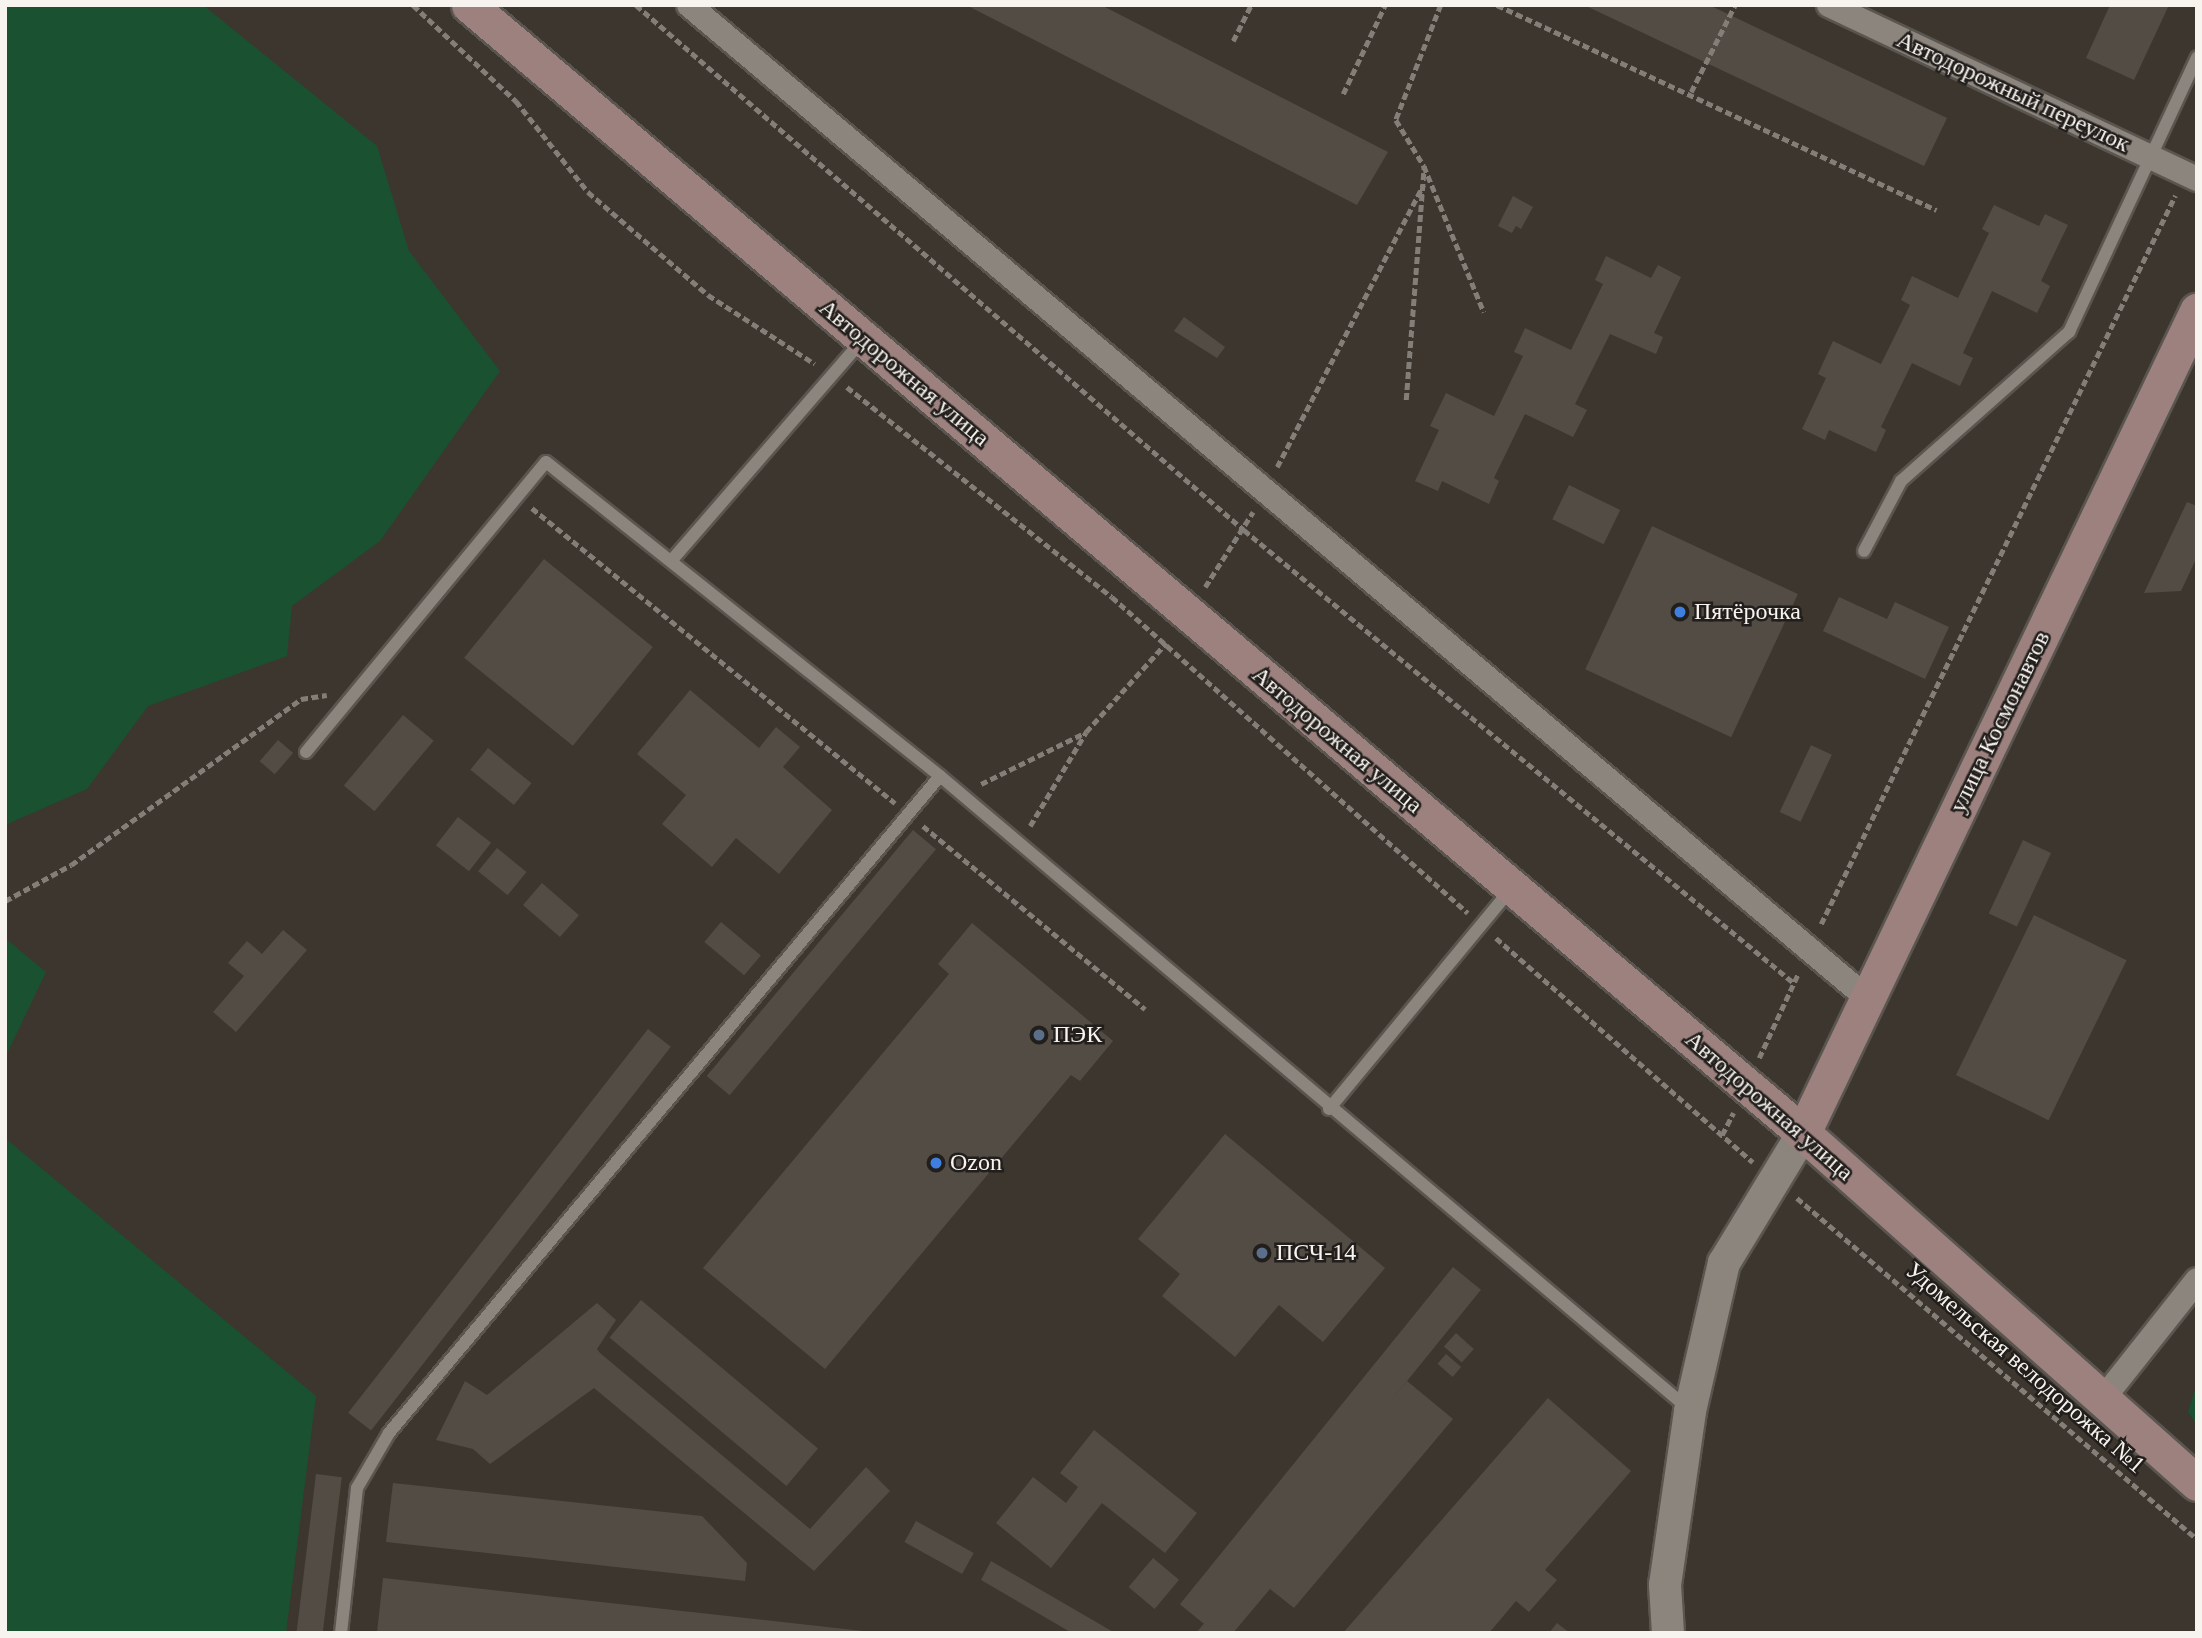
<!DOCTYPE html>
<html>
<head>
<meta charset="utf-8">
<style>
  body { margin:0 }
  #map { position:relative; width:2202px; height:1638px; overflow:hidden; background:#3c362f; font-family:"Times New Roman",serif }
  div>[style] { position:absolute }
  .green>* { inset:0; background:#195131 }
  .building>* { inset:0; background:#524c45; transform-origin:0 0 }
  .path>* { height:4.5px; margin-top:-2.25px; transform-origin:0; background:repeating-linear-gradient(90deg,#847e79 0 7px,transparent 0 10.5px) }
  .roads { filter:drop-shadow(2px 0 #5a554f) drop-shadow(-2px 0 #5a554f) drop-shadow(0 2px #5a554f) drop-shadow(0 -2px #5a554f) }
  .service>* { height:12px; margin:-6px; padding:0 6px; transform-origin:6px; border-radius:6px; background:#8c857e }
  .minor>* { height:24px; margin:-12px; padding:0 12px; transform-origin:12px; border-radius:12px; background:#8c857e }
  .tertiary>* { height:32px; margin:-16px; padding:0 16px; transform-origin:16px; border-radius:16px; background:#8c857e }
  .secondary>* { height:35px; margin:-17.5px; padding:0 17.5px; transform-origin:17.5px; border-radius:17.5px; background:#9c817f }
  .dots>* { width:19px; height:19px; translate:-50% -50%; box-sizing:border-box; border:4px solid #211e1b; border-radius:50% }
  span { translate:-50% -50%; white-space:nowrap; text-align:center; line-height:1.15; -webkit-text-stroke:5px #211e1b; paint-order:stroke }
  .street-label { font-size:24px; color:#f7f3ef }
  .poi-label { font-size:24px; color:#f7f3ef }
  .left { translate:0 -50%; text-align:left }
  .frame { position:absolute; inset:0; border:7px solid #f7f3ef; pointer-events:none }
</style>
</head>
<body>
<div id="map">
  <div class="green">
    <i style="clip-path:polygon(5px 5px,203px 5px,377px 146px,409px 251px,500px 371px,380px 541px,292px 606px,287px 656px,148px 706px,87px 789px,5px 825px)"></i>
    <i style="clip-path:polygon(5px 938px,46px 972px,5px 1058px)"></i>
    <i style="clip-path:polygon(5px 1138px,316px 1396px,286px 1633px,5px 1633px)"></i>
    <i style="clip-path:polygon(2197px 1383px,2197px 1425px,2188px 1412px)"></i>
  </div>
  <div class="building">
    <i style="clip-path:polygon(966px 5px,1101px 5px,1388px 152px,1357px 205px)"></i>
    <i style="clip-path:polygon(1584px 5px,1709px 5px,1947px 118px,1924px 166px)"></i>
    <i style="clip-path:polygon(2110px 5px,2169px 5px,2134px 80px,2086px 58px)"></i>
    <i style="clip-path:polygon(1513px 196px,1533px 207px,1521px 229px,1516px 226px,1512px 233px,1498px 226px)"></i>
    <i style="clip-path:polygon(1994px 205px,2039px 226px,2045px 214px,2068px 225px,2041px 281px,2050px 286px,2037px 313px,1992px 291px,1963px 353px,1973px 358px,1960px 386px,1912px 363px,1881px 427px,1886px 430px,1876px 452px,1829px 430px,1825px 440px,1802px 429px,1826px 378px,1818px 374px,1833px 341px,1881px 364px,1910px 305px,1901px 300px,1912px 276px,1958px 298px,1989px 233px,1982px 229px)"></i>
    <i style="clip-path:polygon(1606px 256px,1651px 278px,1658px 265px,1681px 277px,1654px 333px,1663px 337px,1656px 354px,1610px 334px,1575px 404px,1587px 410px,1573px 437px,1525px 414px,1494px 478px,1499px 481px,1489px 504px,1442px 481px,1438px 491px,1415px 481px,1439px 430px,1430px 426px,1446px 393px,1494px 416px,1523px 356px,1514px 352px,1525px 328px,1571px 350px,1603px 284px,1595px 280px)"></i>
    <i style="clip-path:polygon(1184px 317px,1225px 347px,1217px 358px,1174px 331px)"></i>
    <i style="left:1569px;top:485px;width:57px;height:38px;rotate:26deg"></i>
    <i style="clip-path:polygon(2187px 502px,2197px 506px,2197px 557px,2181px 591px,2144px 593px)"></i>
    <i style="left:1652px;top:526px;width:161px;height:158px;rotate:25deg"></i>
    <i style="left:544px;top:559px;width:140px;height:127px;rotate:39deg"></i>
    <i style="clip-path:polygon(1839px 597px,1887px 619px,1895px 602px,1949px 627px,1925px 679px,1823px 631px)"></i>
    <i style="clip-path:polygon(690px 690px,759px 748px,776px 727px,800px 747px,783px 767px,832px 810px,779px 874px,736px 838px,712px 867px,662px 824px,686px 795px,637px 754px)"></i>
    <i style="left:403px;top:715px;width:40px;height:92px;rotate:40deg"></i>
    <i style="left:278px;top:740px;width:20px;height:28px;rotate:41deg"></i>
    <i style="left:1811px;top:745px;width:23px;height:74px;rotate:25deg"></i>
    <i style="left:488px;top:748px;width:56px;height:28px;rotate:39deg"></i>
    <i style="left:458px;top:817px;width:42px;height:36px;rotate:38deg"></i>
    <i style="left:913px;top:830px;width:30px;height:321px;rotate:40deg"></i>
    <i style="left:2023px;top:840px;width:31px;height:81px;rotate:25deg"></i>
    <i style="left:497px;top:848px;width:38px;height:30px;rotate:39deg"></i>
    <i style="left:542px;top:883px;width:49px;height:29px;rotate:41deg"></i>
    <i style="left:2034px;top:915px;width:103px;height:178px;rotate:26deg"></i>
    <i style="left:721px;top:922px;width:52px;height:26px;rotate:40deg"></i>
    <i style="clip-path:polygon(972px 923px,1113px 1041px,1080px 1081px,1071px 1075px,825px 1369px,703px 1268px,949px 974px,938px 964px)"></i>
    <i style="clip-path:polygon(283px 930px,307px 950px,236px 1032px,213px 1012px,244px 976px,228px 963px,247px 941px,262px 954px)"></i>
    <i style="left:648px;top:1029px;width:29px;height:487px;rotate:38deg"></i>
    <i style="clip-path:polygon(1225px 1134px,1385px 1268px,1323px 1342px,1279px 1305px,1235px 1357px,1162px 1296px,1180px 1274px,1138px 1239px)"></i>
    <i style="left:1453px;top:1267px;width:36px;height:434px;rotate:39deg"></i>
    <i style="left:641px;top:1300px;width:231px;height:49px;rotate:40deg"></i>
    <i style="clip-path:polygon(597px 1303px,616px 1320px,597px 1349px,600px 1353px,810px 1529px,866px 1467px,890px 1491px,814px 1571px,594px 1388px,490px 1464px,473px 1449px,436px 1440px,465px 1381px,487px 1395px)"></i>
    <i style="left:1456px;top:1333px;width:24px;height:18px;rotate:42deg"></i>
    <i style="left:1446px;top:1354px;width:20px;height:13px;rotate:41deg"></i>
    <i style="clip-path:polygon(1407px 1381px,1453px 1419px,1294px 1608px,1270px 1589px,1233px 1633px,1196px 1633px)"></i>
    <i style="clip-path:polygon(1548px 1398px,1631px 1471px,1545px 1570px,1557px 1580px,1529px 1612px,1516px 1601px,1489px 1633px,1343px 1633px)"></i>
    <i style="clip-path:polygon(1094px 1430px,1197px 1513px,1165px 1553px,1102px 1503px,1051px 1568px,996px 1523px,1033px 1477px,1066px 1503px,1078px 1487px,1060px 1473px)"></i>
    <i style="left:316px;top:1474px;width:26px;height:160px;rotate:7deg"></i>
    <i style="clip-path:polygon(393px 1483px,702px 1516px,747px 1563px,745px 1581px,386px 1542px)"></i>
    <i style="left:916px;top:1521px;width:66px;height:24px;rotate:29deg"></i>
    <i style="left:1153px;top:1558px;width:34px;height:38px;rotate:40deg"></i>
    <i style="clip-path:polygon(991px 1561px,1115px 1633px,1072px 1633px,981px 1580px)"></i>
    <i style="clip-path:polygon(383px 1578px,863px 1631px,863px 1633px,377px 1633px)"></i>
    <i style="clip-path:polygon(1557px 1623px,1570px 1633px,1549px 1633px)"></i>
  </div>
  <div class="path">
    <i style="left:413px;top:5px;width:141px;rotate:43deg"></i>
    <i style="left:516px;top:101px;width:116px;rotate:51.6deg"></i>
    <i style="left:588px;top:192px;width:158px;rotate:40.6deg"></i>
    <i style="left:708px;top:295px;width:127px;rotate:32.8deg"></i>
    <i style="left:636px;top:5px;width:803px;rotate:40.81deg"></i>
    <i style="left:1244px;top:530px;width:713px;rotate:39.48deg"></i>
    <i style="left:1441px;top:5px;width:123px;rotate:111.4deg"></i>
    <i style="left:1396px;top:120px;width:54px;rotate:58.7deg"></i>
    <i style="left:1424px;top:166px;width:158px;rotate:67.7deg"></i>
    <i style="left:1497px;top:5px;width:485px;rotate:25deg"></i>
    <i style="left:1233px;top:41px;width:40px;rotate:-63.4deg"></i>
    <i style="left:1691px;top:92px;width:97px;rotate:-63.2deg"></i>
    <i style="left:1343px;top:94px;width:98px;rotate:-64.7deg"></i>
    <i style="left:847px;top:387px;width:338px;rotate:38.4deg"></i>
    <i style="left:1112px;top:597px;width:476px;rotate:41.6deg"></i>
    <i style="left:1406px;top:400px;width:235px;rotate:-85.6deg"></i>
    <i style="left:1277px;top:467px;width:318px;rotate:-62.6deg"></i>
    <i style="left:532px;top:508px;width:468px;rotate:39.1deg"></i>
    <i style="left:1205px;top:587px;width:89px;rotate:-57.4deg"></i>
    <i style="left:981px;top:784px;width:117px;rotate:-26.3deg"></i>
    <i style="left:923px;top:826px;width:288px;rotate:39.5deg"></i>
    <i style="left:1030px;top:826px;width:109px;rotate:-59.2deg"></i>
    <i style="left:1086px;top:732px;width:120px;rotate:-48deg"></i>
    <i style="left:5px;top:901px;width:75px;rotate:-28.6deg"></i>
    <i style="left:71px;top:865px;width:284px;rotate:-35.8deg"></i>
    <i style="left:301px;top:699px;width:26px;rotate:-9deg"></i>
    <i style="left:1821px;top:924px;width:810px;rotate:-64.07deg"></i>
    <i style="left:1496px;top:938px;width:341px;rotate:41.1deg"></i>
    <i style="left:1759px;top:1058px;width:93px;rotate:-65.1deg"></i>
    <i style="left:1722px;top:1135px;width:25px;rotate:-63deg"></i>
    <i style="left:1797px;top:1198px;width:526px;rotate:40.45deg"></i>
  </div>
  <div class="roads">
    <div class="service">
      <i style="left:1864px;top:551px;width:79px;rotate:-62.1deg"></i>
      <i style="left:1901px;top:481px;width:225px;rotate:-41.6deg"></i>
      <i style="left:2069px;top:332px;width:303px;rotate:-65deg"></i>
      <i style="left:672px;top:560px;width:290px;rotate:-49.1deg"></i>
      <i style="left:306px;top:752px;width:376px;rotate:-50.4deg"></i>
      <i style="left:546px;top:462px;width:504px;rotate:38.55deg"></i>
      <i style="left:940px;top:776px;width:982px;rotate:40.21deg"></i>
      <i style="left:1329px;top:1109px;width:287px;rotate:-50.4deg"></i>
      <i style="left:341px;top:1633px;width:146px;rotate:-83.7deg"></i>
      <i style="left:357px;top:1488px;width:64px;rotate:-59.8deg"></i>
      <i style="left:389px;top:1433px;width:857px;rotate:-50.01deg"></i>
    </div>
    <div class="minor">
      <i style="left:689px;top:5px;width:1541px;rotate:40.13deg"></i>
      <i style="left:1829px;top:5px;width:407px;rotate:25.3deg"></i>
      <i style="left:2102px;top:1400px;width:153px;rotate:-51.6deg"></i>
    </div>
    <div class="tertiary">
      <i style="left:1668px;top:1633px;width:48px;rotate:-93.6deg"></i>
      <i style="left:1665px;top:1585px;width:176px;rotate:-81.8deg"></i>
      <i style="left:1690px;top:1411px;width:152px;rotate:-77.1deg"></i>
      <i style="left:1724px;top:1263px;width:152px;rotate:-58.7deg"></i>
    </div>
    <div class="secondary">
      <i style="left:469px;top:5px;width:1747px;rotate:40.22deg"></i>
      <i style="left:1803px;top:1133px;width:527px;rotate:41.62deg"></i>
      <i style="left:1803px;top:1133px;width:912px;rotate:-64.39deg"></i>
    </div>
  </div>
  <div class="dots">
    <i style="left:1680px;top:612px;background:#3f7fe0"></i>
    <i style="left:1039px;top:1035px;background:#5c6f8a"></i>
    <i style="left:936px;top:1163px;background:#3f7fe0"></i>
    <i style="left:1262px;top:1253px;background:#5c6f8a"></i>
  </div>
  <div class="street-label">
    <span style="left:2013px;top:92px;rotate:25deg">Автодорожный переулок</span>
    <span style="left:904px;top:373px;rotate:40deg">Автодорожная улица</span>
    <span style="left:2000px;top:722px;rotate:-64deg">улица Космонавтов</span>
    <span style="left:1337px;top:740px;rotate:40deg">Автодорожная улица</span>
    <span style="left:1769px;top:1106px;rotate:41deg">Автодорожная улица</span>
    <span style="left:2025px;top:1368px;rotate:41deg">Удомельская велодорожка №1</span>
  </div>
  <div class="poi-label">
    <span class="left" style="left:1694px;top:612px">Пятёрочка</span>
    <span class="left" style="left:1053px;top:1035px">ПЭК</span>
    <span class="left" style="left:950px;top:1163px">Ozon</span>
    <span class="left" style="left:1276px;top:1253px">ПСЧ-14</span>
  </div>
  <div class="frame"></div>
</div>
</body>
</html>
